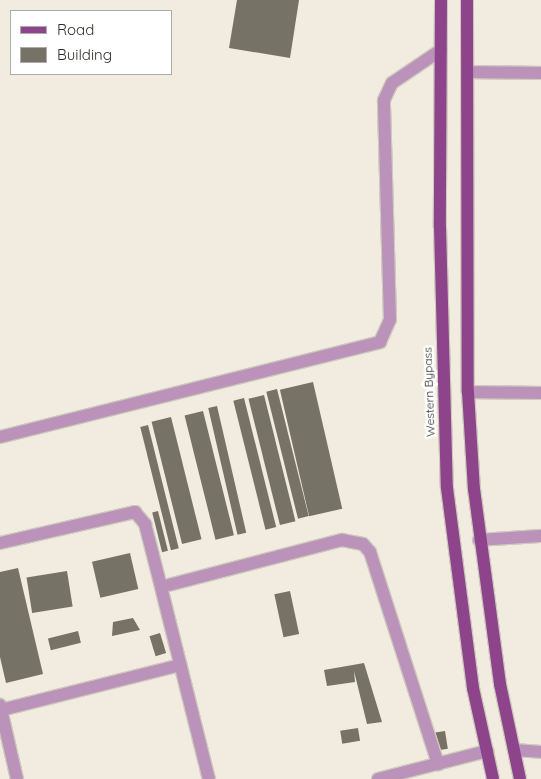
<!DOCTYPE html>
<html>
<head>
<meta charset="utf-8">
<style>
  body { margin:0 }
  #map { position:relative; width:541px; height:779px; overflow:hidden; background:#f1ecdf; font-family:Quicksand,sans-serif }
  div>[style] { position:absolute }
  .building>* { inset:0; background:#767266; transform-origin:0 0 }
  .roads { filter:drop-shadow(1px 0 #cecabe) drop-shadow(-1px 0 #cecabe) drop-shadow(0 1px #cecabe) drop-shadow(0 -1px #cecabe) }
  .minor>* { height:12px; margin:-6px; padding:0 6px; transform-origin:6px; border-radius:6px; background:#bb92b9 }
  .major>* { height:12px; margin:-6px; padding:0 6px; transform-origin:6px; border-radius:6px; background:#8d448b }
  span { translate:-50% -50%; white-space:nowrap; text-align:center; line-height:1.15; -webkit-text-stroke:5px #fff; paint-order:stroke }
  .street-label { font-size:12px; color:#2f2d28 }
  .legend { position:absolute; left:10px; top:10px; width:162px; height:65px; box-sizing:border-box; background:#fff; border:1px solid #acaba9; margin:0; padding:6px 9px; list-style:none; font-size:15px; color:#2f2d28 }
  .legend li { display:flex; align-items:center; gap:10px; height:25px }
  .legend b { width:25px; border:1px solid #acaba9 }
</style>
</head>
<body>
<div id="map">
  <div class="building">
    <i style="clip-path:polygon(237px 0,299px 0,290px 58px,229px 48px)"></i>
    <i style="left:313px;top:382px;width:130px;height:34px;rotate:77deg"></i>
    <i style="left:277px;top:389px;width:131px;height:11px;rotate:76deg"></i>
    <i style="left:264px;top:395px;width:130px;height:16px;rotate:76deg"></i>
    <i style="left:244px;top:398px;width:133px;height:11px;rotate:76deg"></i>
    <i style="left:217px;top:406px;width:130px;height:9px;rotate:77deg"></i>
    <i style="left:203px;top:411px;width:128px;height:19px;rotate:76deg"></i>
    <i style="left:171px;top:417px;width:126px;height:20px;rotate:76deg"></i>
    <i style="left:148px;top:425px;width:127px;height:8px;rotate:76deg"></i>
    <i style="left:158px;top:511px;width:41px;height:6px;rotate:76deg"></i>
    <i style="left:130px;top:553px;width:37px;height:39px;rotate:77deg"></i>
    <i style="clip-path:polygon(18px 568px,43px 674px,6px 683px,0 657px,0 572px)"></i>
    <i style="left:67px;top:571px;width:36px;height:41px;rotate:81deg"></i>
    <i style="left:290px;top:591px;width:44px;height:16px;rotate:78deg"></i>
    <i style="clip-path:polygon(133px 618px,140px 630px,112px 636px,113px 622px)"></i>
    <i style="left:78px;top:631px;width:12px;height:31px;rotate:76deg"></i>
    <i style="left:160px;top:633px;width:21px;height:11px;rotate:73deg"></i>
    <i style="clip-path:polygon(364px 663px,382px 722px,367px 724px,354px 671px,355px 682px,327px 686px,324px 670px)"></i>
    <i style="left:358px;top:728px;width:13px;height:18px;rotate:81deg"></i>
    <i style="left:445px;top:731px;width:18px;height:13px;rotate:81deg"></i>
  </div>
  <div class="roads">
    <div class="minor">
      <i style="left:468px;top:72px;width:73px;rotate:0.8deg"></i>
      <i style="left:468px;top:392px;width:73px;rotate:0.8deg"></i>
      <i style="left:0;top:437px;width:392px;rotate:-14deg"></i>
      <i style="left:380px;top:342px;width:24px;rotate:-66deg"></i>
      <i style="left:390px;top:320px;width:220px;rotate:-91.6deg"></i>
      <i style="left:384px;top:100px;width:19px;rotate:-65deg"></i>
      <i style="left:392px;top:83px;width:59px;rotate:-34deg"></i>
      <i style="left:479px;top:540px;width:62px;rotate:-3.7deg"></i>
      <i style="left:0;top:543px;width:139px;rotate:-12.9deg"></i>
      <i style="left:135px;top:512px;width:16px;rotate:50deg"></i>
      <i style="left:145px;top:524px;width:65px;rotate:75.7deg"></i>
      <i style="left:161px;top:587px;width:187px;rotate:-14.6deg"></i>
      <i style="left:342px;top:540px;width:21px;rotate:11deg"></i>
      <i style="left:363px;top:544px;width:11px;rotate:49deg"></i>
      <i style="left:370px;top:552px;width:223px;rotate:72.2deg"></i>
      <i style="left:161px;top:587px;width:198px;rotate:76deg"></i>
      <i style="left:0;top:705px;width:76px;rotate:77.1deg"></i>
      <i style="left:1px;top:710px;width:185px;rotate:-14.1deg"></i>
      <i style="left:514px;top:750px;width:27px;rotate:4deg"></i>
      <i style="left:378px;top:779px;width:113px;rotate:-14.4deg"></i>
    </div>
    <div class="major">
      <i style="left:441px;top:0;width:227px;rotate:90.3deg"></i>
      <i style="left:440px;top:227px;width:261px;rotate:88.5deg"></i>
      <i style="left:447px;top:488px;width:202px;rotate:82.6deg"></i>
      <i style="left:473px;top:688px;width:93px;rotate:77.6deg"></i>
      <i style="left:467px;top:0;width:392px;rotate:89.9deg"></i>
      <i style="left:468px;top:392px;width:97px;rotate:86.5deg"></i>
      <i style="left:474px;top:489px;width:197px;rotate:82.4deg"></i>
      <i style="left:500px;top:684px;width:97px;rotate:78.1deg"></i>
    </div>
  </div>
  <div class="street-label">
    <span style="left:429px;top:392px;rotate:-92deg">Western Bypass</span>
  </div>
  <ul class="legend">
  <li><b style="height:6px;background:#8d448b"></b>Road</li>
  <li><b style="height:14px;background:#767266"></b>Building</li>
  </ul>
</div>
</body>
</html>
